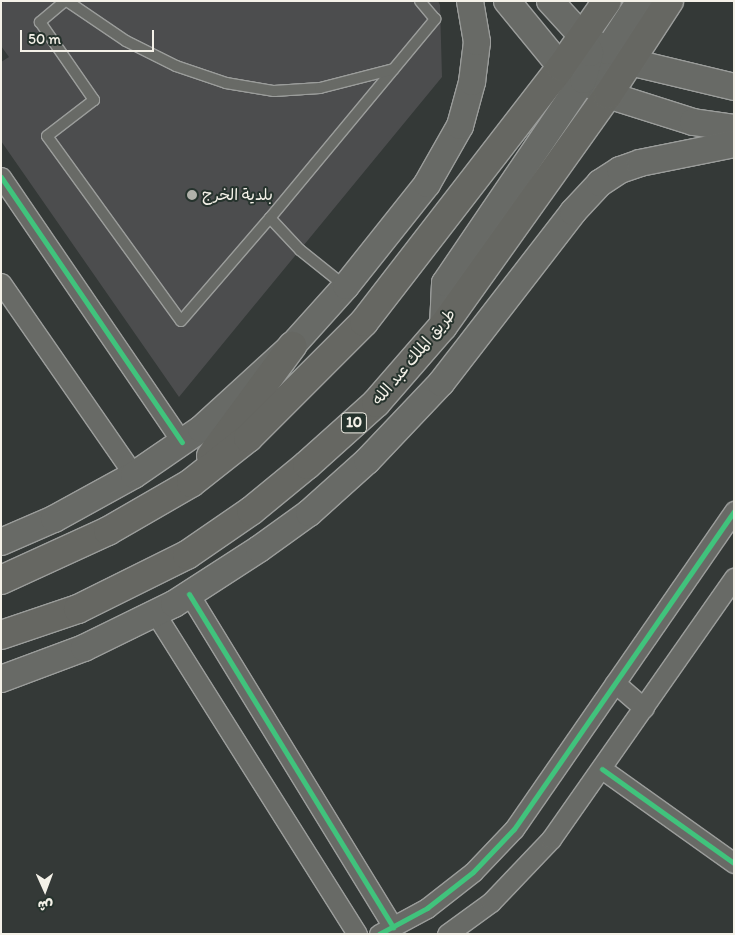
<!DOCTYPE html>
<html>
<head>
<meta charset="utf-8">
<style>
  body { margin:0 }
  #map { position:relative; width:735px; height:935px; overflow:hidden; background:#343937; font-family:Itim,"Playpen Sans Arabic",sans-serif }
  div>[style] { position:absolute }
  .building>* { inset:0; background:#4c4d4e }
  .roads { filter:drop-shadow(1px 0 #9b9d9b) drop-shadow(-1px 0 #9b9d9b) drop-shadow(0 1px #9b9d9b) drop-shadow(0 -1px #9b9d9b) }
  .service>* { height:10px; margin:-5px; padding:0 5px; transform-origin:5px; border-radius:5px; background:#686a66 }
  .minor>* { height:19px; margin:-9.5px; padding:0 9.5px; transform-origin:9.5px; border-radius:9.5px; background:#686a66 }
  .secondary>* { height:26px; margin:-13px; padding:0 13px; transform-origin:13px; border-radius:13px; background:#686a66 }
  .trunk>* { height:28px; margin:-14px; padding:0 14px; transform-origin:14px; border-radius:14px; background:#666762 }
  .cycleway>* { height:5px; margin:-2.5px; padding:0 2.5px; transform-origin:2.5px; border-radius:2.5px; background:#40c37c }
  .dots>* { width:14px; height:14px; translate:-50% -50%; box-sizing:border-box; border:2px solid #26332d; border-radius:50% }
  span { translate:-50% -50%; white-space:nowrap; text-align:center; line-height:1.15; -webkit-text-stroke:4px #26332d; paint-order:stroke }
  .shield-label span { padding:1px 4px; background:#26332d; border:1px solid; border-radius:4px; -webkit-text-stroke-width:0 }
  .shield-label { font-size:15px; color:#f4f1e8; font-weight:700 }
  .poi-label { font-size:16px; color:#f4f1e8 }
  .left { translate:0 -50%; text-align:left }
  .street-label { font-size:16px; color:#f4f1e8 }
  .frame { position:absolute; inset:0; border:2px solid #f4f1e8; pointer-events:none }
  .north { position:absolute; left:20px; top:865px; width:50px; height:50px; -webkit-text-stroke:4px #26332d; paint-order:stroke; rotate:178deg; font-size:14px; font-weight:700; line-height:20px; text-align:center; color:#f4f1e8 }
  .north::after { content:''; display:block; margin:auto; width:18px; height:22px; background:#f4f1e8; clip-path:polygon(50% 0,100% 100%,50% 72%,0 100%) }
  .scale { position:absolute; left:20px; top:30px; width:134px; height:22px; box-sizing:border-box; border:2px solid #f4f1e8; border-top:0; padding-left:6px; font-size:15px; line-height:18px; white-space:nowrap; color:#f4f1e8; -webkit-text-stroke:4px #26332d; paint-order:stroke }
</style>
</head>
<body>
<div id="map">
  <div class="building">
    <i style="clip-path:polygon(4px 1px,438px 1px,440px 5px,442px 77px,179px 397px,1px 141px,1px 62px,9px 57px,1px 46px,1px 4px)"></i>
  </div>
  <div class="roads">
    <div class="service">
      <i style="left:65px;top:1px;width:33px;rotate:140deg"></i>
      <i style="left:40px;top:22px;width:95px;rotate:55.3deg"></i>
      <i style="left:94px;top:100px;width:59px;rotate:142.5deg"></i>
      <i style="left:47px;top:136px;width:228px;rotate:54.1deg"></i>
      <i style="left:181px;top:321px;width:136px;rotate:-49.2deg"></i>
      <i style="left:270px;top:218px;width:259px;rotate:-50.3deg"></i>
      <i style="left:435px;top:19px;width:23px;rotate:-130deg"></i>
      <i style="left:67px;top:1px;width:71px;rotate:34.1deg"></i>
      <i style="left:126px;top:41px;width:56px;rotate:26.6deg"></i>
      <i style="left:176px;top:66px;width:53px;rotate:18.8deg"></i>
      <i style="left:226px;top:83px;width:49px;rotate:9.5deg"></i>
      <i style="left:274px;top:91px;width:46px;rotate:-3.7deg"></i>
      <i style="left:320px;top:88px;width:76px;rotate:-14.4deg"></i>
      <i style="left:270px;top:218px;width:44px;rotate:46.8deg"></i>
      <i style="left:300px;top:250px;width:58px;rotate:38.7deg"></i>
    </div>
    <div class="minor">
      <i style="left:1px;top:177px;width:321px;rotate:55.7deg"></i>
      <i style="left:1px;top:283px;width:234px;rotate:55.3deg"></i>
      <i style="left:189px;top:594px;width:391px;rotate:58.5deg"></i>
      <i style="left:155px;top:613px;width:379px;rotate:57.8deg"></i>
      <i style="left:615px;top:683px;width:38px;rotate:41deg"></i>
      <i style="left:602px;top:769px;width:162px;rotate:35.5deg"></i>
      <i style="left:379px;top:934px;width:55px;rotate:-28.4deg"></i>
      <i style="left:427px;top:908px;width:58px;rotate:-38deg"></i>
      <i style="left:473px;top:872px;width:59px;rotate:-46.4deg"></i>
      <i style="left:514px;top:829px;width:387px;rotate:-55.3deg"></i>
      <i style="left:447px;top:934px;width:54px;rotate:-36deg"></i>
      <i style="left:491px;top:902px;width:87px;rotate:-46.4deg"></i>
      <i style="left:551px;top:839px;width:319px;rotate:-55deg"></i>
    </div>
    <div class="secondary">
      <i style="left:507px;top:1px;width:85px;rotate:50.7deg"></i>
      <i style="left:561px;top:67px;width:55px;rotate:30.8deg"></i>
      <i style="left:608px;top:95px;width:89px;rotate:17.6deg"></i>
      <i style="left:693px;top:122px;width:41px;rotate:8.3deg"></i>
      <i style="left:550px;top:1px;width:49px;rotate:47.5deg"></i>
      <i style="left:583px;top:37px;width:53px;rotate:28deg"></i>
      <i style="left:630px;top:62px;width:107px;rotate:13.5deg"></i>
      <i style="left:604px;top:68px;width:17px;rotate:-80deg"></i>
      <i style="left:607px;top:51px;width:60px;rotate:-56.6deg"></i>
      <i style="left:443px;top:326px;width:43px;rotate:-87.3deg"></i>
      <i style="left:445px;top:283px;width:245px;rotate:-55.8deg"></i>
      <i style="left:583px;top:80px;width:28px;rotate:-75deg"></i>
      <i style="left:590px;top:53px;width:17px;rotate:-114deg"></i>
      <i style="left:1px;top:542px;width:58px;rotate:-23.5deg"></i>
      <i style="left:54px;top:519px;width:91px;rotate:-28.8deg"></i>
      <i style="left:134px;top:475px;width:81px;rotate:-34.5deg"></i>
      <i style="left:201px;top:429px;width:123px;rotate:-42.4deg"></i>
      <i style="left:292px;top:346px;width:81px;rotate:-48deg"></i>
      <i style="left:346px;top:286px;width:130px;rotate:-51.5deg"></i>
      <i style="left:427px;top:184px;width:67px;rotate:-60.4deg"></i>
      <i style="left:460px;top:126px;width:46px;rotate:-74.7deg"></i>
      <i style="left:472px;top:82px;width:40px;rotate:-82.9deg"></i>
      <i style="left:477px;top:42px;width:42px;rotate:-99.7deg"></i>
      <i style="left:1px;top:679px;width:89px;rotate:-20.5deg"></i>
      <i style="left:84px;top:648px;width:100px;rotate:-26.1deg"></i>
      <i style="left:174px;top:604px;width:101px;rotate:-32.9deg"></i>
      <i style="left:259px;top:549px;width:62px;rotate:-35.8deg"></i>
      <i style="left:309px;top:513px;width:78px;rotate:-41.9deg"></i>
      <i style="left:367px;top:461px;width:108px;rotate:-46.5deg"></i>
      <i style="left:441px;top:383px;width:216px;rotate:-52.3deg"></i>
      <i style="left:573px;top:212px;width:40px;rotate:-47deg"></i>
      <i style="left:600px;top:183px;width:24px;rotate:-33deg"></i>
      <i style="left:620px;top:170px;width:21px;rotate:-19deg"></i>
      <i style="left:640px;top:163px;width:96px;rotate:-11.4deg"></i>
    </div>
    <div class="trunk">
      <i style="left:211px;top:456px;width:137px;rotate:-53.6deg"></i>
      <i style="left:1px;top:580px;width:118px;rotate:-24.6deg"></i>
      <i style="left:108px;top:531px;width:96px;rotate:-30deg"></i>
      <i style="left:191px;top:483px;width:73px;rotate:-38.3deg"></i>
      <i style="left:248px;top:438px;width:164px;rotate:-45deg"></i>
      <i style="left:364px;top:322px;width:322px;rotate:-52.3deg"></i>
      <i style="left:561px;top:67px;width:80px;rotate:-55.1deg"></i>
      <i style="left:1px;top:635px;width:81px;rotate:-18.7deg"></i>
      <i style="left:78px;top:609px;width:122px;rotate:-26.4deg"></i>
      <i style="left:187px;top:555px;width:78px;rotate:-34.5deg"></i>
      <i style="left:251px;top:511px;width:72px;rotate:-39.4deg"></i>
      <i style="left:307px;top:465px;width:93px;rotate:-41.9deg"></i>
      <i style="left:376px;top:403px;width:102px;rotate:-49deg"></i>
      <i style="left:443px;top:326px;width:284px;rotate:-54.5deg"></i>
      <i style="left:608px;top:95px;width:112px;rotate:-57deg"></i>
    </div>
  </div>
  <div class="cycleway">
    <i style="left:1px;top:177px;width:321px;rotate:55.7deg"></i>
    <i style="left:189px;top:594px;width:391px;rotate:58.5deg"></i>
    <i style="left:602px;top:769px;width:162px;rotate:35.5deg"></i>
    <i style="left:379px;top:934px;width:55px;rotate:-28.4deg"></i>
    <i style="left:427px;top:908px;width:58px;rotate:-38deg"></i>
    <i style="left:473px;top:872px;width:59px;rotate:-46.4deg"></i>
    <i style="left:514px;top:829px;width:387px;rotate:-55.3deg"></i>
  </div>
  <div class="dots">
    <i style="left:192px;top:195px;background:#b1b1aa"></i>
  </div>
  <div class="shield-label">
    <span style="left:354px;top:423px">10</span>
  </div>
  <div class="poi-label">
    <span class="left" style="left:202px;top:195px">بلدية الخرج</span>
  </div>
  <div class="street-label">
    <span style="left:414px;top:357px;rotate:-50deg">طريق الملك عبد الله</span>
  </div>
  <div class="frame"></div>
  <div class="north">ش</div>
  <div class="scale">50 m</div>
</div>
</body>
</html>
